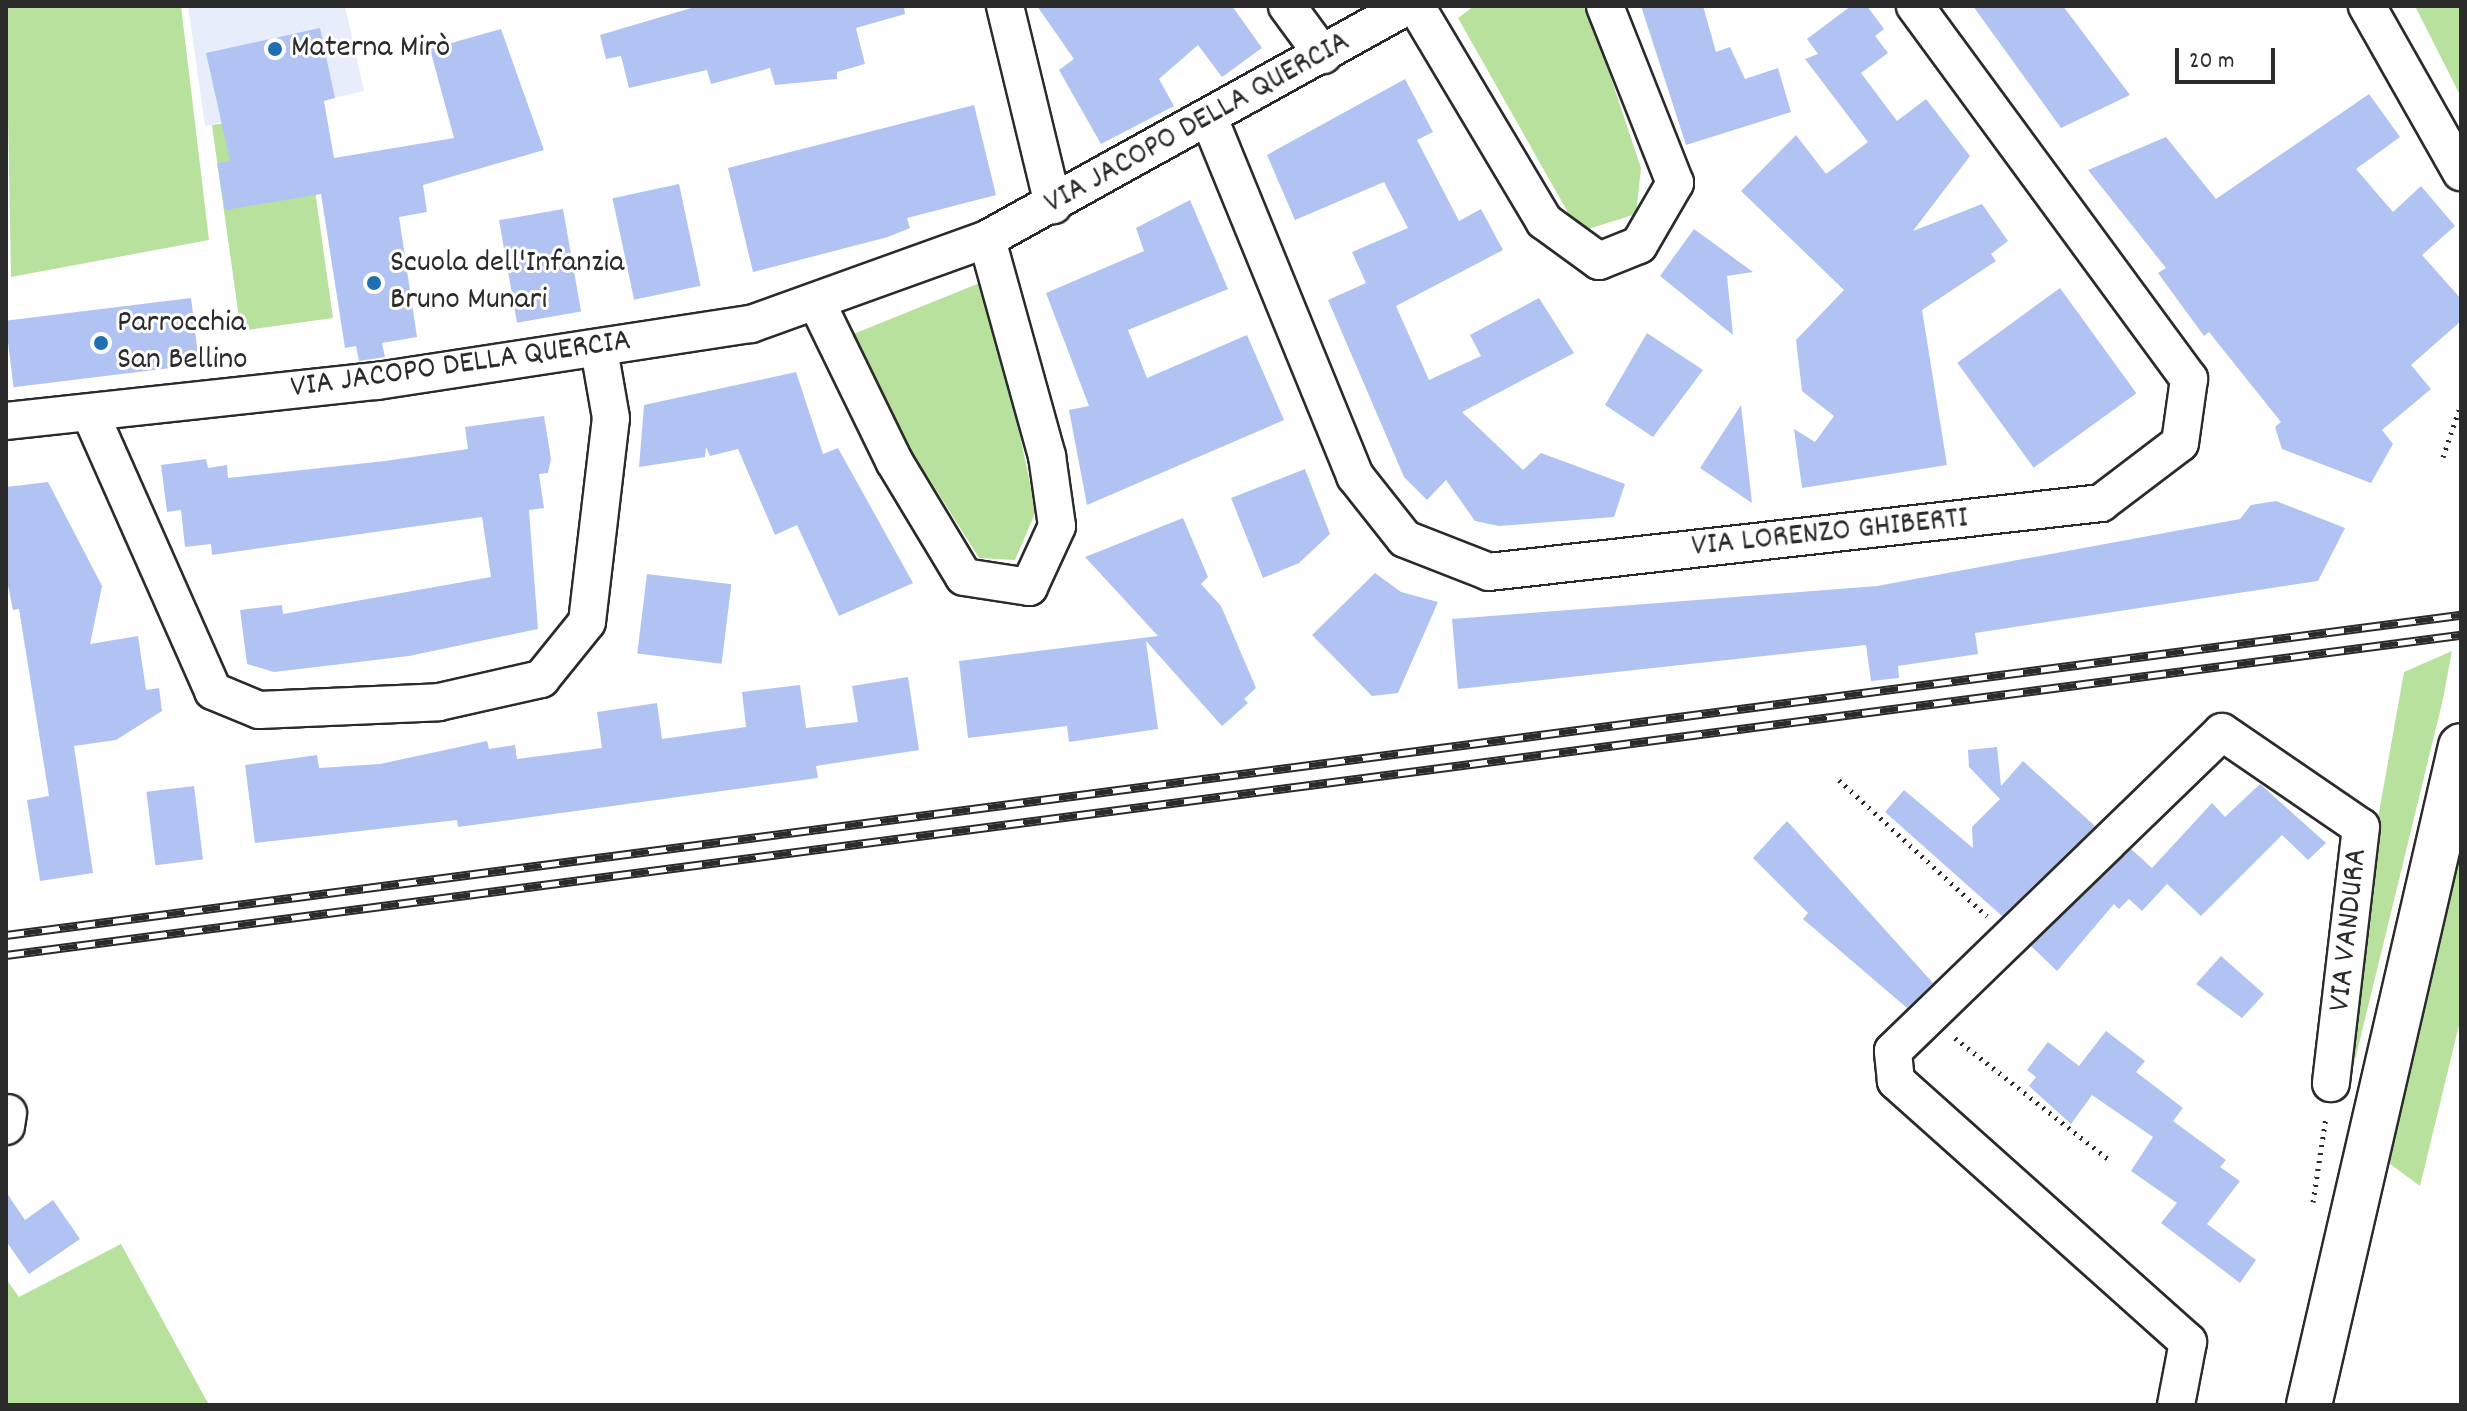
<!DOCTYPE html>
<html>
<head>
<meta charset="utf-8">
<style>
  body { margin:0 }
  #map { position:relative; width:2467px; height:1411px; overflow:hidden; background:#fff; font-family:Dekko,sans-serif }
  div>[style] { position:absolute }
  .built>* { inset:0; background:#e8edfb }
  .green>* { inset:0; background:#b8e19e; transform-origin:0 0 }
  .building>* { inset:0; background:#b1c3f3; transform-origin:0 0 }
  .path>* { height:5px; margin-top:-2.5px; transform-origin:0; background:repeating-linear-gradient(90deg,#2b2b2b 0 2px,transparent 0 8px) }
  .roads { filter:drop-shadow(2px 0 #2b2b2b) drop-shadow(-2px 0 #2b2b2b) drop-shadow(0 2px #2b2b2b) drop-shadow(0 -2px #2b2b2b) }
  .minor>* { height:36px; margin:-18px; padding:0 18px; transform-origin:18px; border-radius:18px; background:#fff }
  .major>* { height:44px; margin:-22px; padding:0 22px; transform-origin:22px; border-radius:22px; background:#fff }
  .rail>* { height:9px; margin-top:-4.5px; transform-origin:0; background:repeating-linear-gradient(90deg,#fff 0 18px,#2b2b2b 0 36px); box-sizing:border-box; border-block:2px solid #2b2b2b }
  .dots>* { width:22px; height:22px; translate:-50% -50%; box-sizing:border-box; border:4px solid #fff; border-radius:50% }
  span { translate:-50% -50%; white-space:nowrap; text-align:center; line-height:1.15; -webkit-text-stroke:6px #fff; paint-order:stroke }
  .poi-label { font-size:32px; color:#2b2b2b }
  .left { translate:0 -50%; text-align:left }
  .street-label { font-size:32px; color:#2b2b2b }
  .frame { position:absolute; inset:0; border:8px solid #2b2b2b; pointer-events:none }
  .scale { position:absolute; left:2175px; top:48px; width:100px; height:36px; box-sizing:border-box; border:4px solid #2b2b2b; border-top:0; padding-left:10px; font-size:24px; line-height:28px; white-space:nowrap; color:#2b2b2b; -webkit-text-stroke:6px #fff; paint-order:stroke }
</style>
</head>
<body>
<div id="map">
  <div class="built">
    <i style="clip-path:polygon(188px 6px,345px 6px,364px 91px,205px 126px)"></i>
  </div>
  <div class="green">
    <i style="clip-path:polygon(6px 6px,181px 6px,209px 240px,11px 277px)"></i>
    <i style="clip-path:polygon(1474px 6px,1587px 6px,1641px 168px,1636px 214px,1579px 232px,1458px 18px)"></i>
    <i style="clip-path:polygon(2415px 6px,2461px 6px,2461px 97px)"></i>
    <i style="left:304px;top:112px;width:208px;height:93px;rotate:82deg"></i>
    <i style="clip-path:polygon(987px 280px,1036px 511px,1015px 560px,979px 558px,841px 339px)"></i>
    <i style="clip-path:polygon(2452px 651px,2443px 699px,2347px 1093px,2378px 818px,2404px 672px)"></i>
    <i style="clip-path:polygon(2461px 832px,2461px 1017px,2420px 1186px,2382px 1158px)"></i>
    <i style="clip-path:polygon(121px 1244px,209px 1405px,6px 1405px,6px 1279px,19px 1297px)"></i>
  </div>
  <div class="building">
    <i style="clip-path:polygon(698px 6px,904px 6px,905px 14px,856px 28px,865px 64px,837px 72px,837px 79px,775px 85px,770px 68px,711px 84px,707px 70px,629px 88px,621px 56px,606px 59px,600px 35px)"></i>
    <i style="clip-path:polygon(1037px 6px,1232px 6px,1262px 48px,1222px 77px,1198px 45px,1159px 79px,1174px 106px,1101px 144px,1059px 70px,1074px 59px)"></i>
    <i style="clip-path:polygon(1641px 6px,1703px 6px,1716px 52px,1730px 47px,1745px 79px,1778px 68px,1791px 112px,1686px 145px)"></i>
    <i style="clip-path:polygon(1851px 6px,1867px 6px,1884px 29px,1875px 36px,1888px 53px,1861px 73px,1897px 121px,1926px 99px,1970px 156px,1913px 231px,1982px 204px,2008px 241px,1991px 254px,1996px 261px,1922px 310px,1947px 465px,1802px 488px,1794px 429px,1815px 442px,1834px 416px,1802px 391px,1796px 340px,1844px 290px,1741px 191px,1796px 135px,1826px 174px,1868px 142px,1805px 59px,1818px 54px,1807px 39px)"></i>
    <i style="clip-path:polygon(1973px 6px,2063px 6px,2130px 95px,2061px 128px)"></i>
    <i style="clip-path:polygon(320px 28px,335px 98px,324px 101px,334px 158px,454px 138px,430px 49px,501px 29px,544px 150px,423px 185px,427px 212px,399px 217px,417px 337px,382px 343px,385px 357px,359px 361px,356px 346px,345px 348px,321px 194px,225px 210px,217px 163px,230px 161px,206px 53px)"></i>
    <i style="clip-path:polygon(1405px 79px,1433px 132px,1417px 140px,1459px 221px,1481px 209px,1503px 250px,1396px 306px,1429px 380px,1481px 356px,1470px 335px,1539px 298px,1574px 353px,1462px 412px,1523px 470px,1541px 453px,1625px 484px,1614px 517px,1499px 526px,1475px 521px,1446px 480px,1427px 500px,1404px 477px,1328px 300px,1366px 283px,1352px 252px,1408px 228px,1384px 182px,1295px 220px,1267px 155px)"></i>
    <i style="clip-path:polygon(2369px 94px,2400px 137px,2356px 169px,2393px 212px,2421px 186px,2455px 226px,2422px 255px,2461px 299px,2461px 321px,2411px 365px,2431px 389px,2382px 430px,2393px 444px,2371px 483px,2282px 449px,2275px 427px,2281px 422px,2209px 332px,2204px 336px,2158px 273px,2166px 268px,2088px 170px,2166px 137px,2216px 199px)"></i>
    <i style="clip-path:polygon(974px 105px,996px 195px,907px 218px,910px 228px,888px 237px,753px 272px,728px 168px)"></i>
    <i style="left:679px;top:184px;width:104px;height:68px;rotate:78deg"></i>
    <i style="clip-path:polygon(1190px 200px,1228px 289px,1128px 330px,1147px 378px,1247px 335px,1284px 420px,1087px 505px,1069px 410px,1089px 406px,1046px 293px,1144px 251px,1136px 228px)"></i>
    <i style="left:563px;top:209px;width:104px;height:65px;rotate:80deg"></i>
    <i style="clip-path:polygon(1694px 229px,1753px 272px,1727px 276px,1733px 335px,1660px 276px)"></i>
    <i style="left:2060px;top:288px;width:130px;height:127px;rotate:54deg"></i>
    <i style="left:191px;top:298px;width:67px;height:187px;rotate:83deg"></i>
    <i style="clip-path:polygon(1647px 333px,1703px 370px,1653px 437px,1605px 405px)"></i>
    <i style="clip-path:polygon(796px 372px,823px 454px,838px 448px,913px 583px,839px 616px,797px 525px,775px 535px,738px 449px,710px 456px,706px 447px,705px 457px,639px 467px,644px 405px)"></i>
    <i style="clip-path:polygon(1741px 405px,1752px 503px,1700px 468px)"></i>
    <i style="clip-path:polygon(544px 416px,551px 459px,548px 473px,539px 474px,544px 508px,529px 510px,538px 629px,409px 656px,274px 672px,247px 664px,240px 610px,282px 605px,283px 614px,491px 577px,482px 517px,212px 555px,211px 544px,185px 547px,181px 510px,167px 512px,161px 465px,206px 459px,208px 468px,227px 465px,228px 478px,385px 461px,468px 449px,465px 427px)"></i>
    <i style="clip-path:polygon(1305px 469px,1330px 534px,1299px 563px,1263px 578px,1231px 498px)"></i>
    <i style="clip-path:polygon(48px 482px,102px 586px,90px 644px,138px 636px,146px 690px,159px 688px,162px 711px,116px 740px,74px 746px,93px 873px,40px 881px,27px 800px,49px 796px,19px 609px,13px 610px,6px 576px,6px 487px)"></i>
    <i style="clip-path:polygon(2276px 501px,2345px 528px,2318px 581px,1975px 633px,1978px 654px,1898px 666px,1899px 678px,1871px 681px,1866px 645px,1458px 689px,1452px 619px,1877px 586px,2240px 519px,2251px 505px)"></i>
    <i style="clip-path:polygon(1183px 518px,1208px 577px,1201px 584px,1221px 606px,1256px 688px,1244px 699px,1248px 703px,1222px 726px,1146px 641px,1158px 729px,1069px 742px,1067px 726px,968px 738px,959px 661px,1158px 636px,1085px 557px)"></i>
    <i style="clip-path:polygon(1375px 573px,1401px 592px,1438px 602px,1398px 693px,1372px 696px,1312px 635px)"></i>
    <i style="left:647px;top:574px;width:85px;height:80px;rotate:7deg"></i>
    <i style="clip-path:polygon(908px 677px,919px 750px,816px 766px,818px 778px,458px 827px,457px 820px,255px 843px,245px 765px,317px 755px,319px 768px,380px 764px,487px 741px,489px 749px,515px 745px,517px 759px,602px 748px,597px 712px,657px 703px,662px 739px,746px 727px,742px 692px,800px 685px,806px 728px,858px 722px,852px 686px)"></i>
    <i style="clip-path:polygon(1997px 747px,2001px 786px,2023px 761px,2095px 826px,2002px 916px,1885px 812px,1904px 790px,1973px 848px,1972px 827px,2000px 799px,1969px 767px,1968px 750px)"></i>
    <i style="clip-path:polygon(2260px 784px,2326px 843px,2308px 860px,2282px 835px,2201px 916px,2167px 884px,2142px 911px,2129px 899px,2119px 909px,2114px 904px,2057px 971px,2031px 946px,2131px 849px,2152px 868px,2212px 803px,2225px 817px)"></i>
    <i style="left:194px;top:786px;width:74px;height:48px;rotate:83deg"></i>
    <i style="clip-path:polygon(1787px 821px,1933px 983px,1907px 1008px,1803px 919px,1808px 913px,1753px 858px)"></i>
    <i style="clip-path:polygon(2221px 956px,2264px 994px,2242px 1018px,2196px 984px)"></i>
    <i style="clip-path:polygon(2106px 1031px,2145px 1061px,2136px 1072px,2183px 1108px,2173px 1121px,2226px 1160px,2220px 1167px,2240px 1181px,2207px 1224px,2256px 1260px,2240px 1283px,2161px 1223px,2177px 1203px,2131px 1171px,2153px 1137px,2092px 1095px,2071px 1124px,2029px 1086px,2036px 1077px,2027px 1070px,2048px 1042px,2079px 1066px)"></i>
    <i style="clip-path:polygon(6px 1192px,25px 1220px,53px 1200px,80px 1239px,29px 1274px,6px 1241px)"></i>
  </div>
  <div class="path">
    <i style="left:2443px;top:457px;width:56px;rotate:-71.2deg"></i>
    <i style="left:1839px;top:780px;width:201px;rotate:42.6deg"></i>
    <i style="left:1955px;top:1038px;width:195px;rotate:38.3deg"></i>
    <i style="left:2313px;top:1202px;width:86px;rotate:-81.3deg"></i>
  </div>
  <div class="roads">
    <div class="minor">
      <i style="left:1005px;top:6px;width:205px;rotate:76.4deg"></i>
      <i style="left:1287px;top:6px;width:61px;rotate:53.7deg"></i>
      <i style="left:1416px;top:6px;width:250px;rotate:59.2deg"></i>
      <i style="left:1544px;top:221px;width:68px;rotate:36deg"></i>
      <i style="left:1599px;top:261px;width:43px;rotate:-21.8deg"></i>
      <i style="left:1639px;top:245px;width:72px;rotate:-59.9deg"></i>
      <i style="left:1675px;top:183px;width:190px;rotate:-111.6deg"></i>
      <i style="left:2367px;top:6px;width:191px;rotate:60.5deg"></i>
      <i style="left:1209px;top:118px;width:387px;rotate:67.8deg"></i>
      <i style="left:1355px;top:476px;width:80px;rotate:51.6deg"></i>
      <i style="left:1405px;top:539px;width:90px;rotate:21.4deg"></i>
      <i style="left:1489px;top:572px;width:616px;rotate:-6.43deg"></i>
      <i style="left:2101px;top:503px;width:99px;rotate:-37.2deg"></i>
      <i style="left:2180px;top:443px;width:65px;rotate:-82deg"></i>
      <i style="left:2189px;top:379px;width:463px;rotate:-126.3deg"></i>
      <i style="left:817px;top:303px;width:176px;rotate:64deg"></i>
      <i style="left:894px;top:461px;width:135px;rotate:58.9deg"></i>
      <i style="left:964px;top:577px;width:66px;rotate:8.7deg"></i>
      <i style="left:1029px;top:587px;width:67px;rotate:-65.3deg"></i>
      <i style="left:1057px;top:526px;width:71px;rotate:-98.1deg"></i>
      <i style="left:1047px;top:456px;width:225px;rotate:-105.5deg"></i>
      <i style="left:90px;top:413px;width:304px;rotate:66.1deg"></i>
      <i style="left:213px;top:691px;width:50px;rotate:22.4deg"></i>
      <i style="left:259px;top:710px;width:180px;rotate:-2.5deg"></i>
      <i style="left:439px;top:702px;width:105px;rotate:-12.7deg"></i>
      <i style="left:541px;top:679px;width:73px;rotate:-51.1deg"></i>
      <i style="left:587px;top:622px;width:205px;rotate:-83.3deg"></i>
      <i style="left:611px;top:418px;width:70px;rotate:-99.9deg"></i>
      <i style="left:6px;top:421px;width:373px;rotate:-6.2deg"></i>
      <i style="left:377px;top:381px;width:378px;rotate:-8.7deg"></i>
      <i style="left:751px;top:324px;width:251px;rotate:-19.8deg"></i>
      <i style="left:987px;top:239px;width:480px;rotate:-29deg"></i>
      <i style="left:6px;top:1126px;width:13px;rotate:-81deg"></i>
      <i style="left:2176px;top:1405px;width:64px;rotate:-79.2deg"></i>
      <i style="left:2188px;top:1342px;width:392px;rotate:-138.2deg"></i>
      <i style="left:1896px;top:1081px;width:30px;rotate:-96deg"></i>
      <i style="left:1893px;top:1051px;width:458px;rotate:-44.1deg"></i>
      <i style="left:2222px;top:732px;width:168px;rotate:34.4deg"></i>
      <i style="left:2361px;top:827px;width:258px;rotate:96.7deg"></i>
    </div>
    <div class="major">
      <i style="left:2309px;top:1405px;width:676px;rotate:-77.01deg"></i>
    </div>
  </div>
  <div class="rail">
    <i style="left:6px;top:935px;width:2476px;rotate:-7.43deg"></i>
    <i style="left:6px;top:955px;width:2476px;rotate:-7.43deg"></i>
  </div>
  <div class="dots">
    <i style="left:275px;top:49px;background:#1f6fb2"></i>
    <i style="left:374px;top:283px;background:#1f6fb2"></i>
    <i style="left:101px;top:343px;background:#1f6fb2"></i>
  </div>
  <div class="poi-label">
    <span class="left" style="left:291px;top:49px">Materna Mirò</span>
    <span class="left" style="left:390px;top:283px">Scuola dell'Infanzia<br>Bruno Munari</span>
    <span class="left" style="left:117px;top:343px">Parrocchia<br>San Bellino</span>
  </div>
  <div class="street-label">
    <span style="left:1198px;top:124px;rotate:-29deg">VIA JACOPO DELLA QUERCIA</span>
    <span style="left:461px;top:366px;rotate:-8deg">VIA JACOPO DELLA QUERCIA</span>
    <span style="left:1830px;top:534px;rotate:-6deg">VIA LORENZO GHIBERTI</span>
    <span style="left:2350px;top:930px;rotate:-84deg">VIA VANDURA</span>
  </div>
  <div class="frame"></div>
  <div class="scale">20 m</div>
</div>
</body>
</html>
